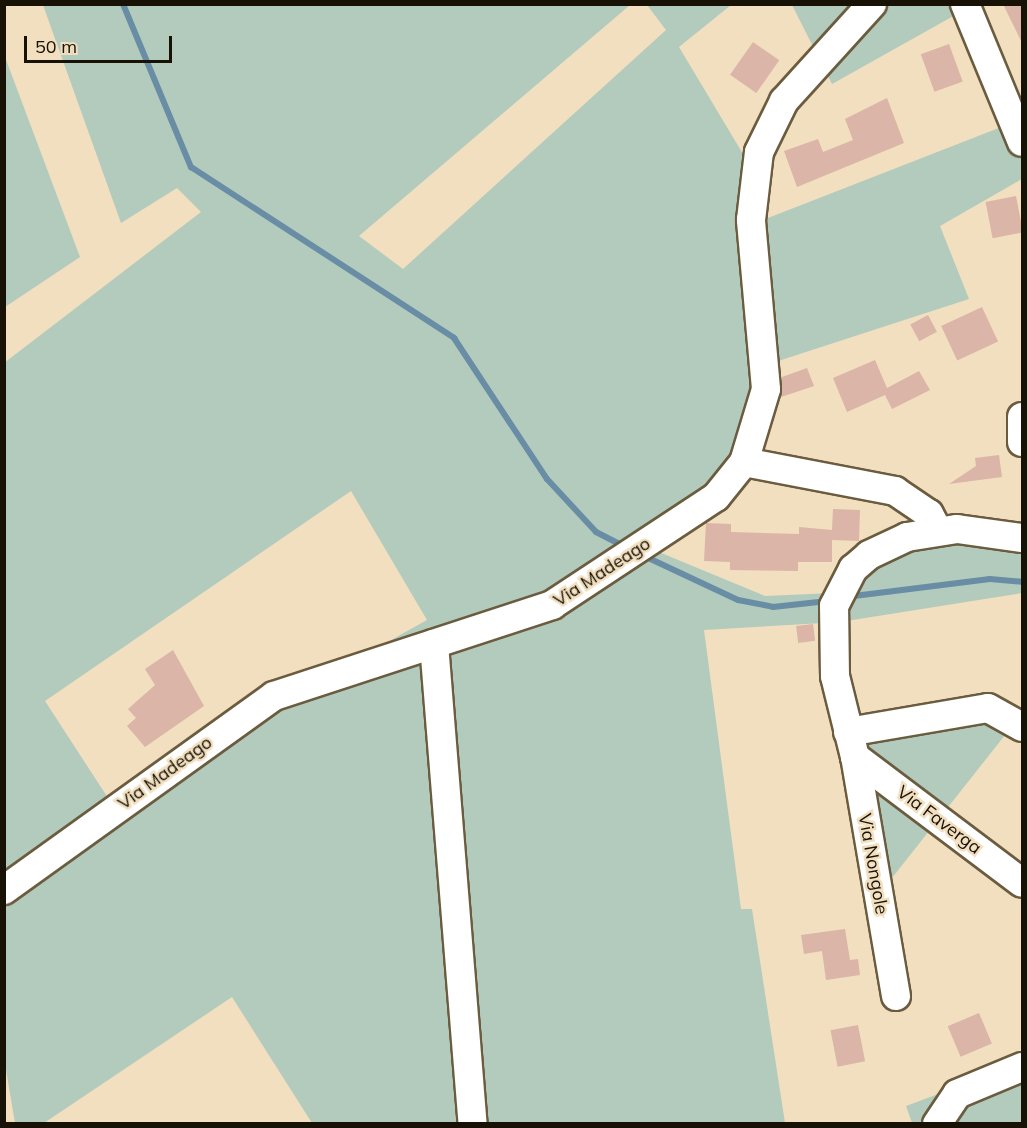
<!DOCTYPE html>
<html>
<head>
<meta charset="utf-8">
<style>
  body { margin:0 }
  #map { position:relative; width:1027px; height:1128px; overflow:hidden; background:#f1dfbf; font-family:Mulish,sans-serif }
  div>[style] { position:absolute }
  .green>* { inset:0; background:#b2cbbc }
  .stream>* { height:6px; margin:-3px; padding:0 3px; transform-origin:3px; border-radius:3px; background:#688da5 }
  .building>* { inset:0; background:#dab5a8; transform-origin:0 0 }
  .roads { filter:drop-shadow(2px 0 #6b5c3f) drop-shadow(-2px 0 #6b5c3f) drop-shadow(0 2px #6b5c3f) drop-shadow(0 -2px #6b5c3f) }
  .minor>* { height:28px; margin:-14px; padding:0 14px; transform-origin:14px; border-radius:14px; background:#fff }
  span { translate:-50% -50%; white-space:nowrap; text-align:center; line-height:1.15; -webkit-text-stroke:5px #f1dfbf; paint-order:stroke }
  .street-label { font-size:18px; color:#171106 }
  .frame { position:absolute; inset:0; border:6px solid #171106; pointer-events:none }
  .scale { position:absolute; left:24px; top:36px; width:148px; height:27px; box-sizing:border-box; border:3px solid #171106; border-top:0; padding-left:8px; font-size:18px; line-height:21px; white-space:nowrap; color:#171106; -webkit-text-stroke:4px #f1dfbf; paint-order:stroke }
</style>
</head>
<body>
<div id="map">
  <div class="green">
    <i style="clip-path:polygon(evenodd,43px 5px,630px 5px,359px 236px,403px 269px,666px 30px,647px 5px,731px 5px,679px 47px,746px 159px,768px 218px,1022px 119px,1022px 179px,940px 226px,969px 299px,772px 363px,740px 479px,654px 550px,765px 596px,833px 593px,914px 542px,1022px 544px,1022px 593px,840px 622px,704px 630px,741px 909px,752px 909px,785px 1123px,478px 1124px,476px 1114px,454px 1123px,312px 1123px,232px 997px,44px 1123px,15px 1123px,4px 1058px,4px 363px,201px 212px,177px 188px,121px 223px,43px 5px,351px 491px,427px 620px,108px 798px,45px 701px,351px 491px)"></i>
    <i style="clip-path:polygon(792px 5px,973px 5px,832px 84px)"></i>
    <i style="clip-path:polygon(5px 57px,80px 257px,5px 307px,4px 307px)"></i>
    <i style="clip-path:polygon(988px 710px,1013px 725px,884px 888px,855px 731px)"></i>
    <i style="clip-path:polygon(1016px 1065px,1022px 1079px,1022px 1123px,912px 1123px,906px 1106px)"></i>
  </div>
  <div class="stream">
    <i style="left:123px;top:4px;width:177px;rotate:67.4deg"></i>
    <i style="left:191px;top:167px;width:314px;rotate:33deg"></i>
    <i style="left:454px;top:338px;width:169px;rotate:56.6deg"></i>
    <i style="left:547px;top:479px;width:72px;rotate:47.2deg"></i>
    <i style="left:596px;top:532px;width:33px;rotate:27deg"></i>
    <i style="left:642px;top:555px;width:106px;rotate:25.1deg"></i>
    <i style="left:738px;top:600px;width:36px;rotate:11deg"></i>
    <i style="left:773px;top:607px;width:55px;rotate:-6.2deg"></i>
    <i style="left:854px;top:596px;width:137px;rotate:-7.1deg"></i>
    <i style="left:990px;top:579px;width:32px;rotate:5deg"></i>
  </div>
  <div class="building">
    <i style="clip-path:polygon(1003px 4px,1023px 4px,1023px 45px)"></i>
    <i style="left:753px;top:42px;width:32px;height:40px;rotate:35deg"></i>
    <i style="left:949px;top:44px;width:40px;height:30px;rotate:70deg"></i>
    <i style="clip-path:polygon(887px 98px,904px 143px,797px 187px,784px 151px,818px 139px,823px 152px,853px 140px,845px 119px)"></i>
    <i style="left:1016px;top:196px;width:37px;height:31px;rotate:79deg"></i>
    <i style="left:982px;top:307px;width:38px;height:45px;rotate:65deg"></i>
    <i style="left:928px;top:315px;width:19px;height:20px;rotate:62deg"></i>
    <i style="clip-path:polygon(875px 360px,887px 388px,919px 371px,930px 390px,892px 409px,885px 395px,847px 412px,833px 378px)"></i>
    <i style="clip-path:polygon(807px 368px,814px 386px,781px 397px,782px 377px)"></i>
    <i style="clip-path:polygon(999px 455px,1002px 477px,949px 484px,976px 466px,975px 458px)"></i>
    <i style="clip-path:polygon(833px 509px,860px 510px,859px 541px,832px 540px,832px 562px,798px 562px,798px 571px,730px 570px,730px 562px,704px 561px,706px 523px,731px 524px,731px 532px,799px 534px,799px 527px,832px 530px)"></i>
    <i style="left:813px;top:624px;width:17px;height:17px;rotate:83deg"></i>
    <i style="clip-path:polygon(173px 650px,204px 706px,145px 747px,127px 726px,136px 718px,128px 709px,155px 685px,145px 669px)"></i>
    <i style="clip-path:polygon(845px 929px,850px 960px,858px 959px,860px 975px,826px 980px,822px 951px,804px 954px,801px 935px)"></i>
    <i style="left:979px;top:1013px;width:33px;height:34px;rotate:67deg"></i>
    <i style="left:858px;top:1025px;width:37px;height:28px;rotate:79deg"></i>
  </div>
  <div class="roads">
    <div class="minor">
      <i style="left:965px;top:4px;width:149px;rotate:67.6deg"></i>
      <i style="left:1022px;top:417px;width:25px;rotate:90deg"></i>
      <i style="left:744px;top:462px;width:154px;rotate:10.9deg"></i>
      <i style="left:895px;top:491px;width:41px;rotate:34.1deg"></i>
      <i style="left:929px;top:514px;width:19px;rotate:62deg"></i>
      <i style="left:434px;top:644px;width:482px;rotate:85.4deg"></i>
      <i style="left:848px;top:732px;width:142px;rotate:-9.7deg"></i>
      <i style="left:988px;top:708px;width:39px;rotate:29deg"></i>
      <i style="left:855px;top:757px;width:209px;rotate:37deg"></i>
      <i style="left:4px;top:890px;width:332px;rotate:-35.7deg"></i>
      <i style="left:274px;top:696px;width:293px;rotate:-18.1deg"></i>
      <i style="left:552px;top:605px;width:196px;rotate:-33.4deg"></i>
      <i style="left:716px;top:497px;width:45px;rotate:-51.3deg"></i>
      <i style="left:744px;top:462px;width:76px;rotate:-73.2deg"></i>
      <i style="left:766px;top:389px;width:170px;rotate:-95.1deg"></i>
      <i style="left:751px;top:220px;width:68px;rotate:-83.3deg"></i>
      <i style="left:759px;top:152px;width:57px;rotate:-63.9deg"></i>
      <i style="left:784px;top:101px;width:131px;rotate:-47.8deg"></i>
      <i style="left:896px;top:996px;width:242px;rotate:-99.7deg"></i>
      <i style="left:855px;top:757px;width:83px;rotate:-103.9deg"></i>
      <i style="left:835px;top:676px;width:70px;rotate:-90.8deg"></i>
      <i style="left:834px;top:606px;width:42px;rotate:-62.8deg"></i>
      <i style="left:853px;top:569px;width:21px;rotate:-41deg"></i>
      <i style="left:869px;top:555px;width:42px;rotate:-25.3deg"></i>
      <i style="left:907px;top:537px;width:51px;rotate:-9.1deg"></i>
      <i style="left:957px;top:529px;width:66px;rotate:7.9deg"></i>
      <i style="left:937px;top:1124px;width:36px;rotate:-56deg"></i>
      <i style="left:957px;top:1094px;width:70px;rotate:-22.6deg"></i>
    </div>
  </div>
  <div class="street-label">
    <span style="left:602px;top:572px;rotate:-33deg">Via Madeago</span>
    <span style="left:165px;top:773px;rotate:-36deg">Via Madeago</span>
    <span style="left:939px;top:820px;rotate:37deg">Via Faverga</span>
    <span style="left:873px;top:864px;rotate:80deg">Via Nongole</span>
  </div>
  <div class="frame"></div>
  <div class="scale">50 m</div>
</div>
</body>
</html>
